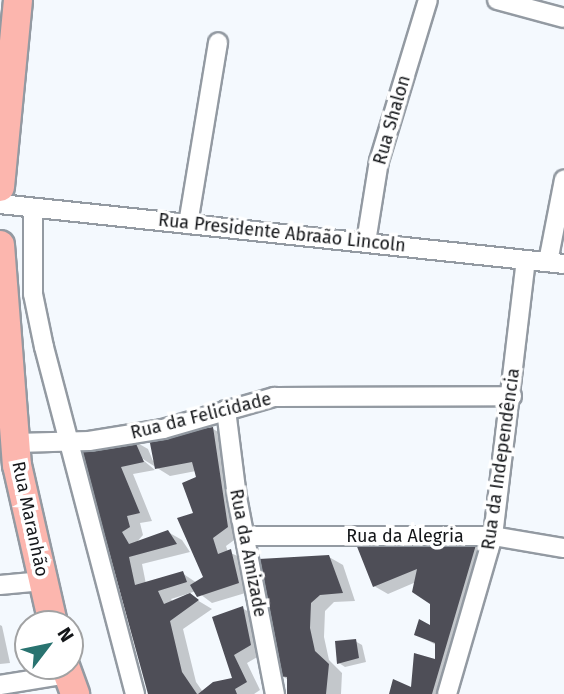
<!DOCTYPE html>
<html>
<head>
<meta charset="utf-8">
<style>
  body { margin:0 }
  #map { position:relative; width:564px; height:694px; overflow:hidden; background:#f4f9fe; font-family:"Fira Sans",sans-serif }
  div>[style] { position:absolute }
  .shadow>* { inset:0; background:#0003 }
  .building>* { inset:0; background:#4e4e57 }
  .roads { filter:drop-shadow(2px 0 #939aa2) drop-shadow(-2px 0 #939aa2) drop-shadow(0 2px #939aa2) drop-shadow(0 -2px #939aa2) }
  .minor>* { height:18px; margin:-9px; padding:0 9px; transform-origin:9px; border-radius:9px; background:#fff }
  .trunk>* { height:28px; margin:-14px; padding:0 14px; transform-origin:14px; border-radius:14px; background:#fcb6ae }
  span { translate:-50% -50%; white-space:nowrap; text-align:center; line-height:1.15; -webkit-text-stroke:7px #fff; paint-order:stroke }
  .street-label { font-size:18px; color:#141619 }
  .north { position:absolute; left:14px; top:610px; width:70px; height:70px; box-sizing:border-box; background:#fff; border:2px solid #a1a2a3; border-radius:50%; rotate:58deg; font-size:19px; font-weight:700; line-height:28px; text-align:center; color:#141619 }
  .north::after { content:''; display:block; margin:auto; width:24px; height:32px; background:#297370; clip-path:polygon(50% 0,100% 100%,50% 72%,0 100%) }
</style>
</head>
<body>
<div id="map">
  <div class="shadow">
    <i style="clip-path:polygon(evenodd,213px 429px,227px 437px,241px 535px,226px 546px,228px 552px,245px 559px,252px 591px,212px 603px,196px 591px,187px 594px,212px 609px,183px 629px,196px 682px,203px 692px,234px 680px,214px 618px,242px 608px,256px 616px,264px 653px,247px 663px,260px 690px,254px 694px,150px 694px,83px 450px,134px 441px,148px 449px,153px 461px,213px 429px,138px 456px,170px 476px,196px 471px,195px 514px,205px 578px,197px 583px,182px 573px,146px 584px,142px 564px,190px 552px,182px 540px,168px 532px,136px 543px,143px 535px,140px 523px,152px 521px,133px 474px,155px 470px,138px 456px,213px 429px,187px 594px,173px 602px,171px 599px,187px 594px)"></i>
    <i style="clip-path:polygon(478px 539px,491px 547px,448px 694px,391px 694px,413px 690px,436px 661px,436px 645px,416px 634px,432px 628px,431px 603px,416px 582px,388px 594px,374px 586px)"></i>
    <i style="clip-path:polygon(329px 557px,343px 565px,355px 601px,334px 602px,325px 611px,324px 637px,329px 660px,342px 673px,341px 694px,289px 694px,289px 680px,280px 675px)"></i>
    <i style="clip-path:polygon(0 625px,2px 626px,10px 663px,0 664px)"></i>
    <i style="clip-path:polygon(355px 641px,362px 645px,366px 662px,345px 667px,339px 663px)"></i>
  </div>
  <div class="building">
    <i style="clip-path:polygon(213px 427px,228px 527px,213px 538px,218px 554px,231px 549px,239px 583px,197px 597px,190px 585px,203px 577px,177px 518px,193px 513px,182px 483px,196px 477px,192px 462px,155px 469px,149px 438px)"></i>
    <i style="clip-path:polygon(134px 439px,144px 462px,121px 467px,140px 513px,127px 516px,130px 527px,122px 532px,129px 544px,168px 530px,177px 544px,129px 557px,135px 585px,183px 571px,187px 582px,158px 591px,164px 604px,190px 593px,199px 600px,170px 621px,182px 672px,197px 694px,148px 694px,81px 449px)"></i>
    <i style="clip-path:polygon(478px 538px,432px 694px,389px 694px,393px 679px,411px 687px,414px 653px,435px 659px,435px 643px,414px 635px,419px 619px,430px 625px,430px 604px,412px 592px,417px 569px,373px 587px,354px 539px)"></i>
    <i style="clip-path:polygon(329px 555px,343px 593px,320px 595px,311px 603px,310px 628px,315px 651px,329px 664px,326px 694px,287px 694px,287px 677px,278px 676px,259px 559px)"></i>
    <i style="clip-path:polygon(243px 606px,251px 645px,234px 655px,247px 682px,235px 689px,237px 694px,198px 694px,213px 682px,232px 678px,212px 617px)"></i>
    <i style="clip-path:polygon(356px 639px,359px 658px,337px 664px,335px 641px)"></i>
  </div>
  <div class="roads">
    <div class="minor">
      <i style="left:497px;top:0;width:69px;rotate:15deg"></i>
      <i style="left:0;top:204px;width:567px;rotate:6.07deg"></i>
      <i style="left:33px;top:208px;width:86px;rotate:90deg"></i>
      <i style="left:33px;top:294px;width:54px;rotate:78.3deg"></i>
      <i style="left:44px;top:347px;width:359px;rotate:75.3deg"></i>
      <i style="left:188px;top:224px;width:184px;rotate:-80.6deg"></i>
      <i style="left:366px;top:242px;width:82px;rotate:-80.9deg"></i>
      <i style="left:379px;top:161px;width:168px;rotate:-73.1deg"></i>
      <i style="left:548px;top:262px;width:84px;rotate:-79deg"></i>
      <i style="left:226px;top:410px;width:88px;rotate:82.8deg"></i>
      <i style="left:237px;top:497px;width:201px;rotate:79.1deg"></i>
      <i style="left:16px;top:443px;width:73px;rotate:-1.6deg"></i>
      <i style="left:89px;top:441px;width:75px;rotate:-9.2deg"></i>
      <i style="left:163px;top:429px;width:116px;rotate:-16.1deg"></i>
      <i style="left:274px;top:397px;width:238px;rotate:-0.2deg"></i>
      <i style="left:245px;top:536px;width:248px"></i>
      <i style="left:493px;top:536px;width:72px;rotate:9.6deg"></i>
      <i style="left:0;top:585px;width:43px;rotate:-5.3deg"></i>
      <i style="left:0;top:685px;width:68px;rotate:-9.3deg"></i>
      <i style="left:447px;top:694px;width:165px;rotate:-73.8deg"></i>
      <i style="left:493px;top:536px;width:277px;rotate:-83.2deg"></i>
    </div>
    <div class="trunk">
      <i style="left:0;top:187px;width:188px;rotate:-84.5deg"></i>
      <i style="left:0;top:245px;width:221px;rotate:85.6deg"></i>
      <i style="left:17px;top:465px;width:163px;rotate:77.2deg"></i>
      <i style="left:65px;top:666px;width:30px;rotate:70deg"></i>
    </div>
  </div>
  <div class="street-label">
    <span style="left:392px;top:120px;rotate:-74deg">Rua Shalon</span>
    <span style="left:282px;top:233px;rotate:6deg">Rua Presidente Abraão Lincoln</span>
    <span style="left:201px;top:416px;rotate:-14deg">Rua da Felicidade</span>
    <span style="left:501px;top:459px;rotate:-82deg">Rua da Independência</span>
    <span style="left:30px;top:519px;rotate:78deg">Rua Maranhão</span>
    <span style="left:405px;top:536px">Rua da Alegria</span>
    <span style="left:248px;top:553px;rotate:79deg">Rua da Amizade</span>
  </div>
  <div class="north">N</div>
</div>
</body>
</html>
